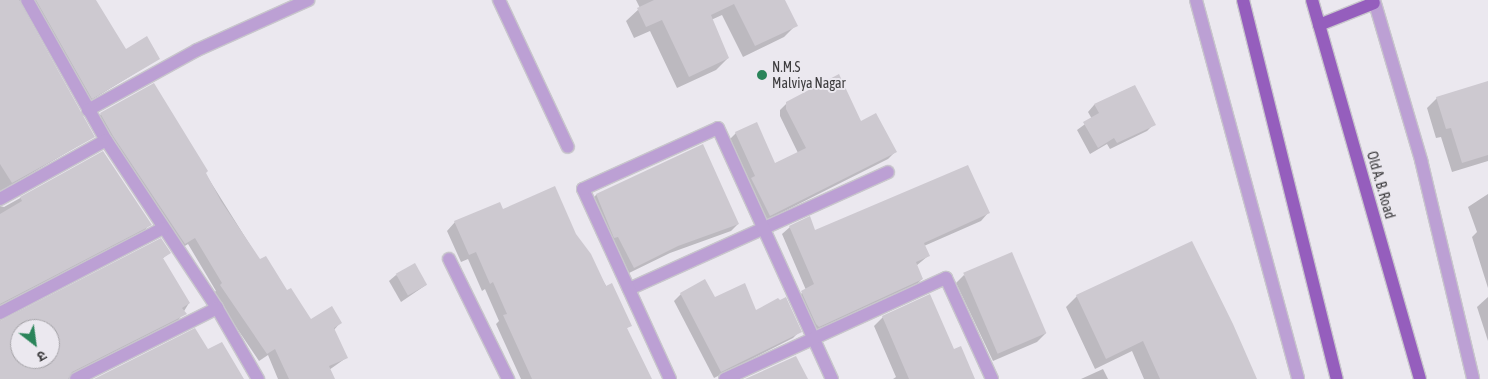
<!DOCTYPE html>
<html>
<head>
<meta charset="utf-8">
<style>
  body { margin:0 }
  #map { position:relative; width:1488px; height:379px; overflow:hidden; background:#ebe8ef; font-family:"Asap Condensed","Noto Sans Devanagari",sans-serif }
  div>[style] { position:absolute }
  .shadow>* { inset:0; background:#0003 }
  .building>* { inset:0; background:#cdc9d0; transform-origin:0 0 }
  .roads { filter:drop-shadow(1px 0 #c8c6cc) drop-shadow(-1px 0 #c8c6cc) drop-shadow(0 1px #c8c6cc) drop-shadow(0 -1px #c8c6cc) }
  .minor>* { height:12px; margin:-6px; padding:0 6px; transform-origin:6px; border-radius:6px; background:#bca0d4 }
  .major>* { height:12px; margin:-6px; padding:0 6px; transform-origin:6px; border-radius:6px; background:#955ebd }
  .dots>* { width:14px; height:14px; translate:-50% -50%; box-sizing:border-box; border:2px solid #ebe8ef; border-radius:50% }
  span { translate:-50% -50%; white-space:nowrap; text-align:center; line-height:1.15; -webkit-text-stroke:4px #ebe8ef; paint-order:stroke }
  .poi-label { font-size:14px; color:#3d3c3e }
  .left { translate:0 -50%; text-align:left }
  .street-label { font-size:14px; color:#3d3c3e }
  .north { position:absolute; left:10px; top:319px; width:50px; height:50px; box-sizing:border-box; background:#ebe8ef; border:1px solid #a5a3a8; border-radius:50%; rotate:150deg; font-size:14px; font-weight:700; line-height:20px; text-align:center; color:#3d3c3e }
  .north::after { content:''; display:block; margin:auto; width:18px; height:22px; background:#2a845a; clip-path:polygon(50% 0,100% 100%,50% 72%,0 100%) }
</style>
</head>
<body>
<div id="map">
  <div class="shadow">
    <i style="clip-path:polygon(0 0,94px 0,125px 51px,158px 59px,85px 104px,27px 3px,19px 1px,93px 137px,0 192px)"></i>
    <i style="clip-path:polygon(636px 0,784px 0,796px 25px,784px 37px,743px 57px,722px 15px,711px 20px,728px 58px,716px 70px,677px 88px,650px 31px,634px 38px,626px 21px,640px 8px)"></i>
    <i style="clip-path:polygon(1488px 82px,1488px 161px,1452px 172px,1441px 137px,1436px 138px,1427px 108px,1437px 98px)"></i>
    <i style="clip-path:polygon(1134px 86px,1154px 124px,1147px 131px,1110px 149px,1107px 144px,1090px 154px,1077px 130px,1092px 119px,1088px 112px,1094px 105px)"></i>
    <i style="clip-path:polygon(787px 103px,860px 123px,895px 152px,888px 159px,763px 222px,729px 140px,736px 133px,774px 164px,798px 153px,780px 116px,780px 110px)"></i>
    <i style="clip-path:polygon(101px 114px,205px 173px,260px 261px,311px 320px,340px 323px,334px 330px,346px 358px,329px 370px,333px 379px,278px 379px,268px 355px,259px 361px,213px 293px,216px 291px,188px 244px,177px 251px,94px 121px)"></i>
    <i style="clip-path:polygon(703px 146px,738px 224px,731px 231px,670px 253px,627px 274px,589px 202px,596px 195px)"></i>
    <i style="clip-path:polygon(103px 152px,150px 224px,144px 231px,0 306px,0 206px,4px 207px)"></i>
    <i style="clip-path:polygon(1488px 194px,1488px 288px,1472px 237px,1477px 232px,1468px 207px)"></i>
    <i style="clip-path:polygon(503px 211px,575px 235px,630px 325px,626px 329px,648px 379px,521px 379px,496px 324px,499px 321px,485px 289px,482px 291px,468px 259px,461px 262px,447px 231px,455px 222px)"></i>
    <i style="clip-path:polygon(988px 213px,981px 221px,924px 246px,928px 256px,916px 266px,922px 279px,914px 287px,812px 334px,794px 299px,806px 290px,782px 234px,790px 227px,814px 231px)"></i>
    <i style="clip-path:polygon(evenodd,169px 253px,162px 259px,189px 303px,178px 321px,70px 375px,69px 379px,0 379px,0 320px,4px 322px,169px 253px,20px 329px,50px 329px,50px 359px,20px 359px,20px 329px)"></i>
    <i style="clip-path:polygon(396px 275px,426px 285px,401px 302px,389px 281px)"></i>
    <i style="clip-path:polygon(964px 275px,1046px 333px,1037px 342px,993px 361px,956px 283px)"></i>
    <i style="clip-path:polygon(681px 294px,755px 311px,800px 331px,793px 338px,714px 378px,674px 301px)"></i>
    <i style="clip-path:polygon(1077px 296px,1252px 379px,1144px 379px,1132px 351px,1095px 369px,1066px 307px)"></i>
    <i style="clip-path:polygon(1488px 297px,1488px 341px,1477px 307px)"></i>
    <i style="clip-path:polygon(883px 317px,953px 350px,973px 379px,893px 379px,896px 377px,874px 326px)"></i>
    <i style="clip-path:polygon(1103px 369px,1108px 379px,1081px 379px)"></i>
  </div>
  <div class="building">
    <i style="clip-path:polygon(0 0,19px 0,95px 137px,12px 183px,0 164px)"></i>
    <i style="clip-path:polygon(36px 0,96px 0,126px 49px,147px 36px,160px 59px,92px 99px)"></i>
    <i style="clip-path:polygon(654px 0,785px 0,798px 26px,755px 46px,734px 4px,711px 15px,729px 58px,689px 77px,662px 20px,646px 27px,637px 8px)"></i>
    <i style="clip-path:polygon(839px 74px,861px 121px,876px 113px,897px 152px,770px 216px,751px 178px,755px 176px,735px 132px,757px 122px,775px 163px,806px 148px,786px 109px,786px 102px)"></i>
    <i style="clip-path:polygon(1488px 81px,1488px 155px,1462px 163px,1451px 128px,1446px 129px,1436px 97px)"></i>
    <i style="clip-path:polygon(154px 83px,208px 171px,206px 173px,221px 201px,260px 259px,266px 256px,287px 290px,291px 288px,311px 319px,332px 306px,342px 323px,334px 328px,348px 358px,329px 366px,335px 379px,289px 379px,275px 349px,267px 354px,220px 285px,222px 283px,195px 238px,185px 244px,113px 136px,100px 113px)"></i>
    <i style="clip-path:polygon(1135px 85px,1156px 125px,1117px 143px,1114px 138px,1098px 148px,1083px 122px,1099px 113px,1094px 104px)"></i>
    <i style="clip-path:polygon(703px 144px,739px 224px,678px 246px,634px 268px,618px 237px,614px 238px,596px 194px)"></i>
    <i style="clip-path:polygon(103px 151px,152px 225px,0 304px,0 214px,22px 201px,20px 197px)"></i>
    <i style="clip-path:polygon(968px 165px,990px 213px,924px 243px,930px 256px,916px 262px,923px 279px,819px 327px,816px 324px,801px 291px,814px 284px,789px 226px,810px 216px,815px 230px)"></i>
    <i style="clip-path:polygon(555px 186px,576px 234px,591px 254px,606px 286px,612px 283px,632px 326px,627px 328px,652px 379px,532px 379px,503px 315px,507px 314px,493px 282px,490px 284px,476px 252px,469px 255px,454px 221px,500px 202px,503px 209px)"></i>
    <i style="clip-path:polygon(evenodd,161px 238px,171px 253px,163px 258px,190px 303px,182px 308px,187px 314px,72px 372px,68px 379px,0 379px,0 321px,161px 238px,20px 329px,50px 329px,50px 359px,20px 359px,20px 329px)"></i>
    <i style="clip-path:polygon(1192px 241px,1233px 324px,1257px 379px,1160px 379px,1143px 341px,1106px 359px,1076px 295px)"></i>
    <i style="left:1012px;top:252px;width:88px;height:53px;rotate:67deg"></i>
    <i style="left:415px;top:263px;width:25px;height:22px;rotate:61deg"></i>
    <i style="clip-path:polygon(705px 279px,715px 297px,745px 283px,756px 310px,778px 298px,780px 300px,786px 297px,802px 332px,721px 372px,680px 293px)"></i>
    <i style="clip-path:polygon(930px 294px,954px 349px,961px 346px,975px 379px,909px 379px,882px 316px)"></i>
    <i style="clip-path:polygon(195px 328px,208px 349px,222px 342px,244px 379px,94px 379px)"></i>
    <i style="clip-path:polygon(796px 356px,808px 379px,745px 379px)"></i>
  </div>
  <div class="roads">
    <div class="minor">
      <i style="left:27px;top:0;width:161px;rotate:60.6deg"></i>
      <i style="left:106px;top:140px;width:201px;rotate:56.5deg"></i>
      <i style="left:217px;top:308px;width:82px;rotate:60deg"></i>
      <i style="left:499px;top:0;width:162px;rotate:64.9deg"></i>
      <i style="left:1196px;top:0;width:392px;rotate:74.9deg"></i>
      <i style="left:1374px;top:0;width:167px;rotate:73.6deg"></i>
      <i style="left:1421px;top:160px;width:225px;rotate:76.6deg"></i>
      <i style="left:88px;top:110px;width:124px;rotate:-28.8deg"></i>
      <i style="left:197px;top:50px;width:122px;rotate:-24.2deg"></i>
      <i style="left:0;top:199px;width:121px;rotate:-29.1deg"></i>
      <i style="left:449px;top:259px;width:134px;rotate:63.8deg"></i>
      <i style="left:629px;top:289px;width:284px;rotate:-24.3deg"></i>
      <i style="left:0;top:313px;width:184px;rotate:-27.5deg"></i>
      <i style="left:76px;top:379px;width:158px;rotate:-26.7deg"></i>
      <i style="left:670px;top:379px;width:209px;rotate:-114.6deg"></i>
      <i style="left:583px;top:189px;width:148px;rotate:-24.3deg"></i>
      <i style="left:718px;top:128px;width:276px;rotate:65.6deg"></i>
      <i style="left:725px;top:379px;width:243px;rotate:-24.6deg"></i>
      <i style="left:946px;top:278px;width:111px;rotate:65.5deg"></i>
    </div>
    <div class="major">
      <i style="left:1243px;top:0;width:390px;rotate:76.1deg"></i>
      <i style="left:1312px;top:0;width:394px;rotate:74.1deg"></i>
      <i style="left:1319px;top:25px;width:59px;rotate:-21.8deg"></i>
    </div>
  </div>
  <div class="dots">
    <i style="left:762px;top:75px;background:#2a845a"></i>
  </div>
  <div class="poi-label">
    <span class="left" style="left:772px;top:75px">N.M.S<br>Malviya Nagar</span>
  </div>
  <div class="street-label">
    <span style="left:1381px;top:185px;rotate:74deg">Old A. B. Road</span>
  </div>
  <div class="north">उ</div>
</div>
</body>
</html>
